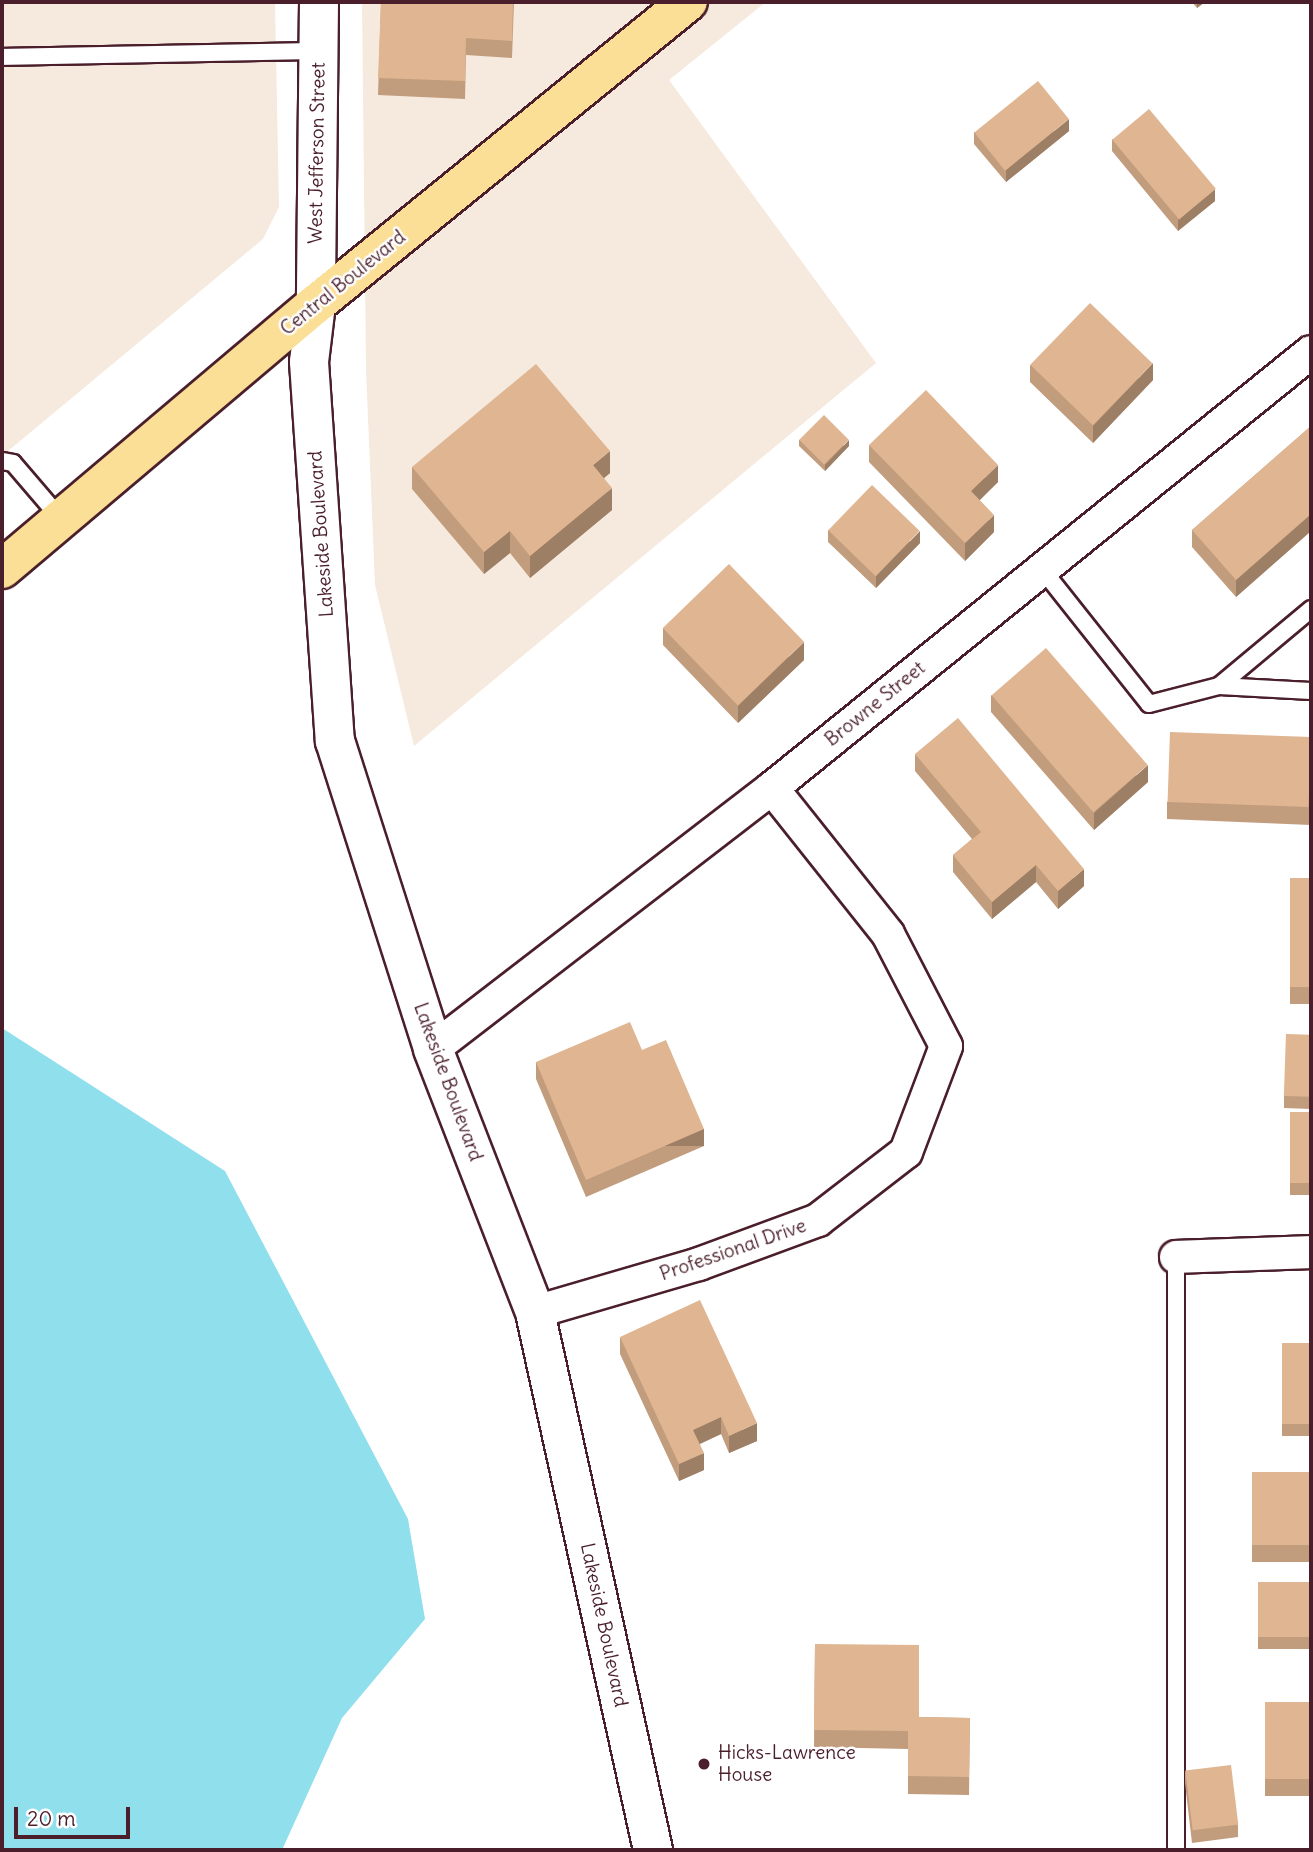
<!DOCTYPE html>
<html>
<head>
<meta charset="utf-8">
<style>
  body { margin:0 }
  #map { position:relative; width:1313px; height:1852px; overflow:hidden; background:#fff; font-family:Delius,sans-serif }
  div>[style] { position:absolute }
  .built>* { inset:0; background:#f6e9de }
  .water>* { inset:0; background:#90dfed }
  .roads { filter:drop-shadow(2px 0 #4a1f2b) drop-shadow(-2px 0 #4a1f2b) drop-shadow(0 2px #4a1f2b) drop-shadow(0 -2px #4a1f2b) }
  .lane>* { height:16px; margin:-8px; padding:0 8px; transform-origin:8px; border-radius:8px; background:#fff }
  .street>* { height:32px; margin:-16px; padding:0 16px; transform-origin:16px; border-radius:16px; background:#fff }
  .secondary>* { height:38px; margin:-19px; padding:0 19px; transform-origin:19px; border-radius:19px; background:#fff }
  .primary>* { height:38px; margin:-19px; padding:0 19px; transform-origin:19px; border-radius:19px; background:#fbdf96 }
  .wall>* { inset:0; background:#c19c7d; transform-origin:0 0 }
  .shaded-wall>* { inset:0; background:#9d7f66; transform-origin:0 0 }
  .building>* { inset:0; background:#e0b591; transform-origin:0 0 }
  .dots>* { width:19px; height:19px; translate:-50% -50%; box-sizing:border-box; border:4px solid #fff; border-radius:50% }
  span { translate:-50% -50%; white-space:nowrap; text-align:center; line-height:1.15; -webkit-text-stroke:5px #fff; paint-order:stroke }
  .street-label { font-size:19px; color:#4a1f2b }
  .poi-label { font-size:19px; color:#4a1f2b }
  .left { translate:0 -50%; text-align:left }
  .frame { position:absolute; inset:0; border:4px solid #4a1f2b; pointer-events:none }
  .scale { position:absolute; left:14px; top:1807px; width:116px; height:32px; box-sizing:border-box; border:4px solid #4a1f2b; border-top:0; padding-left:9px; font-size:21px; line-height:24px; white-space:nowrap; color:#4a1f2b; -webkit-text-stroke:5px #fff; paint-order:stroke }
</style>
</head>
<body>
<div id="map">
  <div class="built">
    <i style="clip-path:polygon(2px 2px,275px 2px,279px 207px,263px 239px,2px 456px)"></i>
    <i style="clip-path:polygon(362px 2px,766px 2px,669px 80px,876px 363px,414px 746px,375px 585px,366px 370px)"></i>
  </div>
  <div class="water">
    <i style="clip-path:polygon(2px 1028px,225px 1171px,408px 1519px,425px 1619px,342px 1718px,282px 1850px,2px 1850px)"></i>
  </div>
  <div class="roads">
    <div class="lane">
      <i style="left:2px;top:57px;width:317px;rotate:-1.1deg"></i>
      <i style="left:2px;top:461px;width:11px;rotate:10deg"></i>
      <i style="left:13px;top:463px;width:74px;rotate:49.4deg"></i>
      <i style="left:1042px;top:569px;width:172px;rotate:51.6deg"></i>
      <i style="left:1149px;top:704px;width:72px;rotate:-14.4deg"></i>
      <i style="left:1219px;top:686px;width:92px;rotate:3.1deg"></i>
      <i style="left:1219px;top:686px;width:120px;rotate:-39.9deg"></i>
      <i style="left:1176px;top:1850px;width:593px;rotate:-90deg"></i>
    </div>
    <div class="street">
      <i style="left:433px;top:1049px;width:428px;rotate:-37.6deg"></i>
      <i style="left:772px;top:788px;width:693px;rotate:-38.97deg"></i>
      <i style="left:1176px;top:1257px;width:135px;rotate:-2.1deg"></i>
      <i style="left:535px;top:1312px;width:171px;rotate:-16.3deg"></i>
      <i style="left:699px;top:1264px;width:127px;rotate:-20.3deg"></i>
      <i style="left:818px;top:1220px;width:111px;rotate:-37.7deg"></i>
      <i style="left:906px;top:1152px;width:113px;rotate:-69.3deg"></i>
      <i style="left:946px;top:1046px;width:126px;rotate:-117.4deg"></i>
      <i style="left:888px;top:934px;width:186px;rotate:-128.5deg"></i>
    </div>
    <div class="secondary">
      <i style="left:319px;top:2px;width:302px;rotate:90.6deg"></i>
      <i style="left:316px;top:304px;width:58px;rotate:96.9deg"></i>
      <i style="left:309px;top:362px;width:380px;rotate:86.1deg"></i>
      <i style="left:335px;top:741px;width:323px;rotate:72.3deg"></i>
      <i style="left:433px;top:1049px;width:282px;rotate:68.8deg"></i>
      <i style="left:535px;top:1312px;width:551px;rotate:77.63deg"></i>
    </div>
    <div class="primary">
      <i style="left:2px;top:569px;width:411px;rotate:-40.2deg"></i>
      <i style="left:316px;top:304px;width:479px;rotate:-39.1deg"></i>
    </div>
  </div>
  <div class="wall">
    <i style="clip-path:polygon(381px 2px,514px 2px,512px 58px,466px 55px,465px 99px,378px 95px)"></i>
    <i style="clip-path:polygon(1192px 2px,1205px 2px,1197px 8px)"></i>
    <i style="clip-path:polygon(1069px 131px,1006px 182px,974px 144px,974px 132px)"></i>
    <i style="clip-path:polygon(1112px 139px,1215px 201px,1178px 231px,1112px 151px)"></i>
    <i style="clip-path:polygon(1030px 365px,1153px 380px,1093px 443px,1030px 382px)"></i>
    <i style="clip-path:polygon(1311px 426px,1311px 531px,1236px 597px,1192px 547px,1192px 530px)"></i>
    <i style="clip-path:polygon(799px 440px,849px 446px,825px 471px,799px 446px)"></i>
    <i style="clip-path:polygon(869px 445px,998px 482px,979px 500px,994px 532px,965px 561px,869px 462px)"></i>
    <i style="clip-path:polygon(412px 467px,610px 473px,604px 478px,612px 510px,530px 578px,510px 553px,484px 574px,412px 489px)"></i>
    <i style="clip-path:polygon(828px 530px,920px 543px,876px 588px,828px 542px)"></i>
    <i style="clip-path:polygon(663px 628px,804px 660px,738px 723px,663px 645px)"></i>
    <i style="clip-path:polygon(991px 695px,1148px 782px,1094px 830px,991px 712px)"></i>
    <i style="clip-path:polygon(1311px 737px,1311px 825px,1167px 819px,1167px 802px)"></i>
    <i style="clip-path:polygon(915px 754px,1084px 886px,1058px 909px,1036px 882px,992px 919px,953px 872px,953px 855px,972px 839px,915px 771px)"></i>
    <i style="left:1290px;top:878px;width:21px;height:126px"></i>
    <i style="clip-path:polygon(1311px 1035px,1311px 1109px,1284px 1108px,1284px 1096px)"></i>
    <i style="clip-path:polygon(536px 1062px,704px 1146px,586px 1197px,536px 1079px)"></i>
    <i style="left:1290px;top:1112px;width:21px;height:83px"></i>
    <i style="clip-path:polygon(620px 1337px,757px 1441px,729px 1453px,721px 1434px,700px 1444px,704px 1470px,679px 1481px,620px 1354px)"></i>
    <i style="left:1311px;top:1343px;width:93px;height:29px;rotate:90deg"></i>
    <i style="left:1252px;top:1472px;width:59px;height:90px"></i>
    <i style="left:1258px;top:1582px;width:53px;height:67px"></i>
    <i style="clip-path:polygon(815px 1644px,919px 1717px,970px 1718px,969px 1795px,908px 1794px,908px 1749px,814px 1747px)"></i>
    <i style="left:1265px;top:1702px;width:46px;height:94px"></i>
    <i style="clip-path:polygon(1185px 1771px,1238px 1825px,1238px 1837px,1192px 1843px,1185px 1783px)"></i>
  </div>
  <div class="shaded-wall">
    <i style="clip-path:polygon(1197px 2px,1205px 2px,1197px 8px)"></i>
    <i style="clip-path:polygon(1069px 119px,1069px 131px,1006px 182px,1006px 170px)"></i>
    <i style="clip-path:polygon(1215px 189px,1215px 201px,1178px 231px,1178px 220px)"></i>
    <i style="clip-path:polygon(1153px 363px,1153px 380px,1093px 443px,1093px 426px)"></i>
    <i style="clip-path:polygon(849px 440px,849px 446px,825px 471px,825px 465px)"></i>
    <i style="clip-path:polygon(610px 451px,610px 473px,593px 487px,593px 465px)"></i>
    <i style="clip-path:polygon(998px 465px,998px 482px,971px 509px,971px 491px)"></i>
    <i style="clip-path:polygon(612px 488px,612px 510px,530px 578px,530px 556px)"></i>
    <i style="clip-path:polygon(1311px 514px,1311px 531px,1236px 597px,1236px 580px)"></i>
    <i style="clip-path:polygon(994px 515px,994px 532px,965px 561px,965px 543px)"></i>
    <i style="clip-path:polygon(510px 531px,510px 553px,484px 574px,484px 552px)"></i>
    <i style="clip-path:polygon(920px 531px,920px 543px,876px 588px,876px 576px)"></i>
    <i style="clip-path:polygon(804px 642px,804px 660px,738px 723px,738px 706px)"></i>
    <i style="clip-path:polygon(1148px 765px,1148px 782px,1094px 830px,1094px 813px)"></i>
    <i style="clip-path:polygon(1036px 865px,1036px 882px,992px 919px,992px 902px)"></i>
    <i style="clip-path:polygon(1084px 869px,1084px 886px,1058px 909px,1058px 891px)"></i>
    <i style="left:704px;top:1129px;width:17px;height:129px;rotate:90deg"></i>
    <i style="clip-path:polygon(721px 1417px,721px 1434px,693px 1447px,693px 1430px)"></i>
    <i style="clip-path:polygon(757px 1423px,757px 1441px,729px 1453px,729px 1436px)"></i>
    <i style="clip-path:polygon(704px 1453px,704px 1470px,679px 1481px,679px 1464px)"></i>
  </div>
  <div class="building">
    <i style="clip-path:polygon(381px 2px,513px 2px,512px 41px,466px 38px,465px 81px,378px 78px)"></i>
    <i style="left:1038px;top:81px;width:49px;height:82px;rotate:51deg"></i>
    <i style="left:1149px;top:109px;width:104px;height:48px;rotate:50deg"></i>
    <i style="left:1090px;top:303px;width:87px;height:86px;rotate:44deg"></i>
    <i style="clip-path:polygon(536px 364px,610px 451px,593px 465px,612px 488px,530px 556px,510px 531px,484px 552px,412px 467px)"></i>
    <i style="clip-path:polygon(926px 390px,998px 465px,971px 491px,994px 515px,965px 543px,869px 445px)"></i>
    <i style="left:824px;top:415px;width:35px;height:35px;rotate:45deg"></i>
    <i style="clip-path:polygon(1311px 426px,1311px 514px,1236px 580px,1192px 530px)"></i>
    <i style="left:872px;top:485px;width:66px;height:63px;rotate:44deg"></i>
    <i style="left:729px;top:564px;width:108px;height:92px;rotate:46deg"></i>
    <i style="left:1046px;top:648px;width:155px;height:72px;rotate:49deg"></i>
    <i style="clip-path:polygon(958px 718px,1084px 869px,1058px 891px,1036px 865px,992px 902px,953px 855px,981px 832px,915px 754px)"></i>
    <i style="left:1170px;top:732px;width:141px;height:70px;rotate:2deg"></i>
    <i style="left:1290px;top:878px;width:21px;height:109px"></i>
    <i style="clip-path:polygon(630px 1022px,642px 1050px,666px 1040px,704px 1129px,586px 1180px,536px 1062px)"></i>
    <i style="left:1286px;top:1034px;width:25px;height:62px;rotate:2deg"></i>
    <i style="left:1290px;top:1112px;width:21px;height:71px"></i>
    <i style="clip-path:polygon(700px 1300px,757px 1423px,729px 1436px,721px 1417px,693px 1430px,704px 1453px,679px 1464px,620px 1337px)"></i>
    <i style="left:1311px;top:1343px;width:81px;height:29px;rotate:90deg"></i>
    <i style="left:1252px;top:1472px;width:59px;height:73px"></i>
    <i style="left:1258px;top:1582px;width:53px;height:55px"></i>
    <i style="clip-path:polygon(815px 1644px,919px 1645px,919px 1717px,970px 1718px,969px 1777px,908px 1776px,908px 1731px,814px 1730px)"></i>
    <i style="left:1265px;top:1702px;width:46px;height:77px"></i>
    <i style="left:1231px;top:1765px;width:60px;height:46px;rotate:83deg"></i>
  </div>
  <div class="dots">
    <i style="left:704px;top:1764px;background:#4a1f2b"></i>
  </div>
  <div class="street-label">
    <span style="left:317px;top:153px;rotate:-89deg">West Jefferson Street</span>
    <span style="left:343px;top:283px;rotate:-39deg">Central Boulevard</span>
    <span style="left:321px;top:534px;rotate:-94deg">Lakeside Boulevard</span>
    <span style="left:875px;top:704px;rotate:-39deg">Browne Street</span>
    <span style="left:448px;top:1082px;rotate:70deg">Lakeside Boulevard</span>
    <span style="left:733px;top:1250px;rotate:-19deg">Professional Drive</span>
    <span style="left:604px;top:1625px;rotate:78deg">Lakeside Boulevard</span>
  </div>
  <div class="poi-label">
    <span class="left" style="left:718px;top:1764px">Hicks-Lawrence<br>House</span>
  </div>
  <div class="frame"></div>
  <div class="scale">20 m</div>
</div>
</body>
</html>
